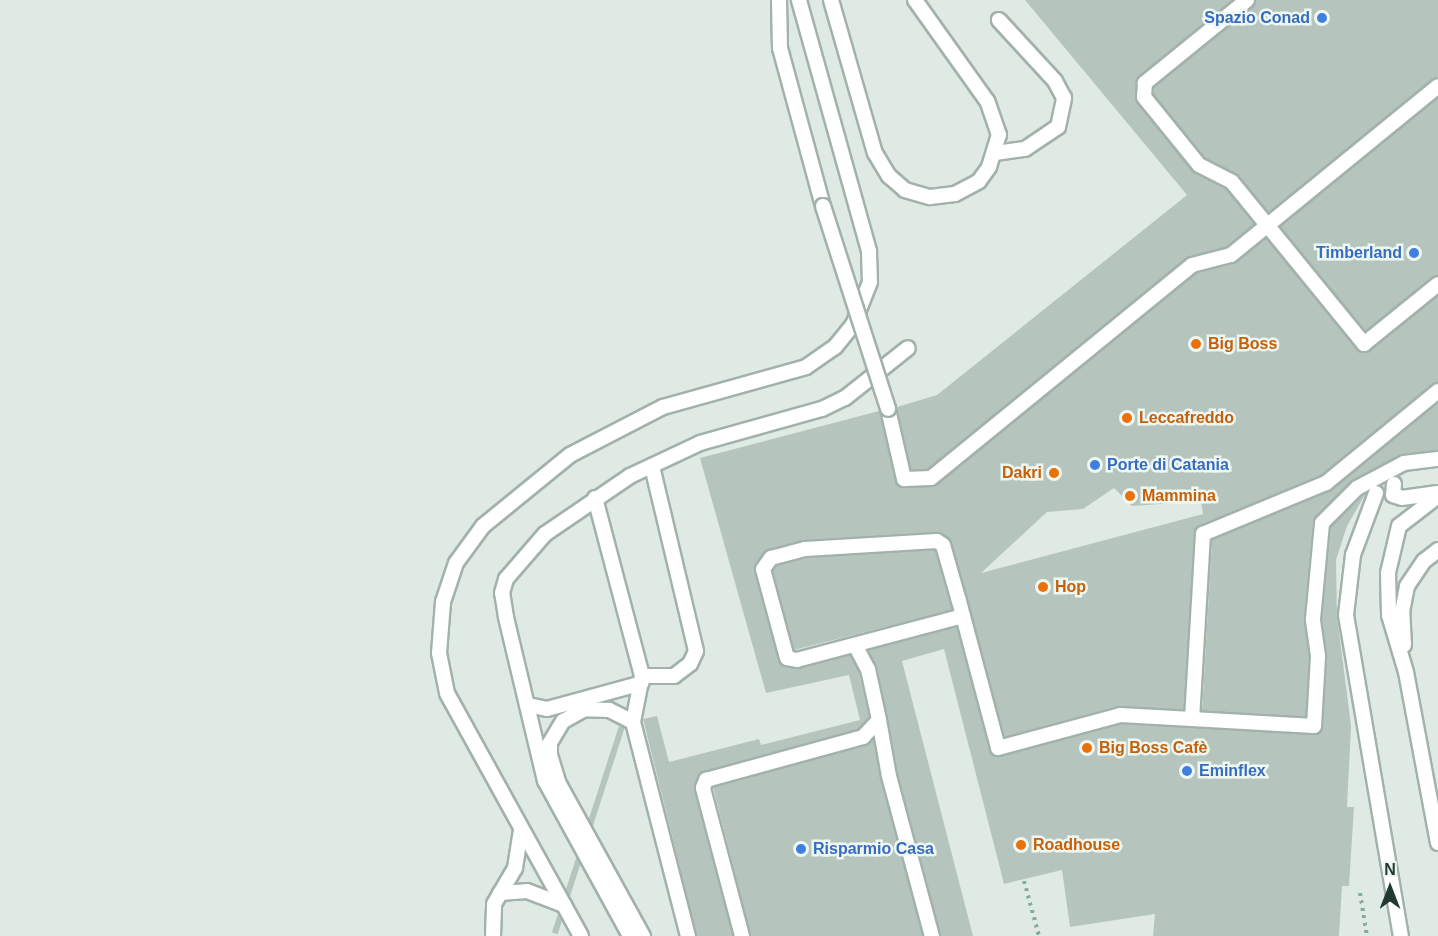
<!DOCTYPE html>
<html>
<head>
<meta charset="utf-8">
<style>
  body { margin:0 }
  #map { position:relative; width:1438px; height:936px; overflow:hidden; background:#dfeae4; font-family:Arial,sans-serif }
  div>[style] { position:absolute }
  .building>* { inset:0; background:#b5c5bd; transform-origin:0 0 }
  .path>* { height:4px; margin-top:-2px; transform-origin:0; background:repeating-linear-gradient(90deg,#80ae9c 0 3px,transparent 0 7.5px) }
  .roads { filter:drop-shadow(2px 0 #a2b2ab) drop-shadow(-2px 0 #a2b2ab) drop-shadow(0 2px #a2b2ab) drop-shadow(0 -2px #a2b2ab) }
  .service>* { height:14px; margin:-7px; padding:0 7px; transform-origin:7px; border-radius:7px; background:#fff }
  .bridges { filter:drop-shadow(2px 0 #a2b2ab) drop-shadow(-2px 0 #a2b2ab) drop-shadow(0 2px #a2b2ab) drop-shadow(0 -2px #a2b2ab) }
  .service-bridge>* { height:14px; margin:-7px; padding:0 7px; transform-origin:7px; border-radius:7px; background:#fff }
  .dots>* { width:16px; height:16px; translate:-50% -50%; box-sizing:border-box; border:3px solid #eff7f3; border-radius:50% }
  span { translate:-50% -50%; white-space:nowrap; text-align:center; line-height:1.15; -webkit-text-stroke:5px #eff7f3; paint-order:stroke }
  .shop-label { font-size:16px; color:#366cbe; font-weight:700 }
  .right { translate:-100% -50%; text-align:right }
  .left { translate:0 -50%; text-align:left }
  .food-label { font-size:16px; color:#c56008; font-weight:700 }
  .north { position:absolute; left:1360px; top:858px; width:60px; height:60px; -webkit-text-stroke:4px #eff7f3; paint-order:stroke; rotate:0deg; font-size:16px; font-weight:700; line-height:24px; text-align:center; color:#203a31 }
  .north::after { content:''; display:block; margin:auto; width:21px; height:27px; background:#203a31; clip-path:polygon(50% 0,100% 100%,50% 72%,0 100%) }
</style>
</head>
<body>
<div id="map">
  <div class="building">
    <i style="clip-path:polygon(1025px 0,1233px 0,1139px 76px,1135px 96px,1192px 171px,1226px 189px,1255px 224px,1227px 247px,1186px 258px,928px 469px,911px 470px,897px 407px,937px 395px,1187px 195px)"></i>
    <i style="clip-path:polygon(1256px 0,1438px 0,1438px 77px,1269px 213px,1239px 176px,1205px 158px,1153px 94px,1154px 88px)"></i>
    <i style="clip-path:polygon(1438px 98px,1438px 275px,1365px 331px,1280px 227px)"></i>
    <i style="clip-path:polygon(evenodd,1266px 238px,1361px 353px,1370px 351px,1438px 296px,1438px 382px,1321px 475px,1196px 528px,1184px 710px,1118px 706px,1004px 737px,948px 538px,936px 532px,804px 540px,768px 550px,754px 571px,780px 664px,799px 669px,850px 655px,859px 672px,869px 717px,858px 729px,700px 774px,694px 790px,733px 936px,697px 936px,643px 719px,657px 716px,669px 762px,759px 739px,761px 745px,860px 720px,849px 675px,766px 693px,700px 458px,879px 411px,897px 484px,936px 485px,1196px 273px,1234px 264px,1266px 238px,1114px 488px,1132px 506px,1201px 501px,1203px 514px,981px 573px,1047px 512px,1083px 509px,1114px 488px)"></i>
    <i style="clip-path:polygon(1438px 403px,1438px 450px,1400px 455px,1353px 480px,1313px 521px,1304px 618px,1309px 656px,1306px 717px,1202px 711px,1212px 540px,1331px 490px)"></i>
    <i style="clip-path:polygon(1366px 493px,1347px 526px,1336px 560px,1337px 616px,1351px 726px,1347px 807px,1354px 807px,1349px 886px,1342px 886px,1339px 936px,1153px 936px,1155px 914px,1070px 927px,1062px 870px,1004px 884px,944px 649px,902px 661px,973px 936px,941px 936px,898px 774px,877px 667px,868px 650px,957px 627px,989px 750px,996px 757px,1121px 724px,1317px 734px,1323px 727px,1327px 656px,1322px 619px,1331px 527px)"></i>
    <i style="clip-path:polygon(935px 550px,952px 610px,794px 650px,773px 571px,776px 566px,806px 558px)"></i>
    <i style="left:619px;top:726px;width:6px;height:217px;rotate:18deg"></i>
    <i style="clip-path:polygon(873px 739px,923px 936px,751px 936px,713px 787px,865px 746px)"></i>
  </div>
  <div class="path">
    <i style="left:1024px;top:881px;width:57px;rotate:74.7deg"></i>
    <i style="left:1360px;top:893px;width:44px;rotate:80.8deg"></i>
  </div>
  <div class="roads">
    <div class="service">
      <i style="left:779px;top:0;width:48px;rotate:88.8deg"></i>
      <i style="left:780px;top:48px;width:164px;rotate:74.8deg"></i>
      <i style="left:831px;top:0;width:159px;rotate:74deg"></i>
      <i style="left:875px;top:153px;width:27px;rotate:59deg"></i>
      <i style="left:889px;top:176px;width:21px;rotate:41deg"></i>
      <i style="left:905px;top:190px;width:26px;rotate:16deg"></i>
      <i style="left:930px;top:197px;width:25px;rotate:-7deg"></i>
      <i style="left:955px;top:194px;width:27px;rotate:-28deg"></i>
      <i style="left:979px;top:181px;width:17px;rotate:-54deg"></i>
      <i style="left:989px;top:167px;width:34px;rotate:-73deg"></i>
      <i style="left:999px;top:135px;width:36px;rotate:-109deg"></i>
      <i style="left:987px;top:101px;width:124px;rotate:-125.5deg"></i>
      <i style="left:1247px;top:0;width:132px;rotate:140.9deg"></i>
      <i style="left:1145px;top:83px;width:14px;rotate:94deg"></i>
      <i style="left:1144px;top:97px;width:87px;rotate:51deg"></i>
      <i style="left:1199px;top:165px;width:37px;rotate:27deg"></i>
      <i style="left:1232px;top:182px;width:209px;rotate:50.8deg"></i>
      <i style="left:1364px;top:344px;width:95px;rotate:-39deg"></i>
      <i style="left:995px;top:153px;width:30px;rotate:-8deg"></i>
      <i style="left:1025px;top:149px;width:40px;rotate:-34deg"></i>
      <i style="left:1058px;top:127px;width:30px;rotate:-78deg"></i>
      <i style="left:1064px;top:98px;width:19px;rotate:-118deg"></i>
      <i style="left:1055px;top:81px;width:83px;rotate:-132.6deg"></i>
      <i style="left:1438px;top:391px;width:145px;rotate:140.6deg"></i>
      <i style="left:1326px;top:483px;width:133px;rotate:157.5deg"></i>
      <i style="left:1203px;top:534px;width:185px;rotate:93.4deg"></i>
      <i style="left:1192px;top:719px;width:122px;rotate:3.3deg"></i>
      <i style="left:1314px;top:726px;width:70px;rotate:-86.7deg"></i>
      <i style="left:1318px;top:656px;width:37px;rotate:-98deg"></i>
      <i style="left:1313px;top:619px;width:96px;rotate:-84.6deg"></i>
      <i style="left:1322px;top:523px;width:49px;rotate:-45deg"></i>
      <i style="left:1357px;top:488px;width:53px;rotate:-28deg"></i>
      <i style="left:1404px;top:463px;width:34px;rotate:-7deg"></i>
      <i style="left:888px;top:409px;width:72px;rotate:77.1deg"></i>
      <i style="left:904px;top:479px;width:27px;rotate:-2deg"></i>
      <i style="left:931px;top:478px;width:337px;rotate:-39.2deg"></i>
      <i style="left:1192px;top:265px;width:40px;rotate:-14.4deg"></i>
      <i style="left:1231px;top:255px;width:267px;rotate:-39.2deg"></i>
      <i style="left:1394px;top:484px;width:11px;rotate:95deg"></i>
      <i style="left:1393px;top:495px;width:9px;rotate:18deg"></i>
      <i style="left:1402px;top:498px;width:36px;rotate:-8deg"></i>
      <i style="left:1376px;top:493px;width:66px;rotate:110.4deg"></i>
      <i style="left:1353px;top:555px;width:60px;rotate:96.7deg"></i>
      <i style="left:1346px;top:615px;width:326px;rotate:80.3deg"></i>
      <i style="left:1438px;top:496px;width:49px;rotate:142.4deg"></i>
      <i style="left:1399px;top:526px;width:48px;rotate:103.2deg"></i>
      <i style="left:1388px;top:573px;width:42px;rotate:88.6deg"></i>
      <i style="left:1389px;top:615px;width:59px;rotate:73.4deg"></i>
      <i style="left:1406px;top:672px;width:174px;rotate:79.4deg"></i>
      <i style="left:595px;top:498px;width:184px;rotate:75.2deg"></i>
      <i style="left:642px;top:676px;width:47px;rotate:101.1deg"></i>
      <i style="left:633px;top:722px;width:221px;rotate:75.6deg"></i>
      <i style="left:963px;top:616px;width:172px;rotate:165.2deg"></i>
      <i style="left:797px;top:660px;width:10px;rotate:-169deg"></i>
      <i style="left:787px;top:658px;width:92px;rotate:-105.1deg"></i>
      <i style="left:763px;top:569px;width:14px;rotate:-54deg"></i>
      <i style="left:771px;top:558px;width:35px;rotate:-15deg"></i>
      <i style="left:805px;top:549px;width:132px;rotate:-3.5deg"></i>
      <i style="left:937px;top:541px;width:7px;rotate:34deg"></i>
      <i style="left:943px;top:545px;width:58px;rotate:74.1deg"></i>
      <i style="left:959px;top:601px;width:152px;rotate:75.1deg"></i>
      <i style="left:998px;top:748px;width:126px;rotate:-15.1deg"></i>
      <i style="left:1120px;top:715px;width:72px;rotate:3.2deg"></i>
      <i style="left:855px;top:645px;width:27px;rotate:62deg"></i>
      <i style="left:868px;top:669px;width:52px;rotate:77.8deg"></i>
      <i style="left:1404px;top:645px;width:33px;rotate:-93deg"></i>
      <i style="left:1402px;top:612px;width:26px;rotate:-79deg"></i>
      <i style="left:1407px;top:586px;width:30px;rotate:-56deg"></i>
      <i style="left:1424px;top:561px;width:18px;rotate:-38deg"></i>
      <i style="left:642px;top:676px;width:32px"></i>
      <i style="left:674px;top:676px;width:20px;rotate:-37deg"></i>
      <i style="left:690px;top:664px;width:14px;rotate:-65deg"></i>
      <i style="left:696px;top:651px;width:189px;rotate:-103.4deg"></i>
      <i style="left:528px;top:705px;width:19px;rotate:12deg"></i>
      <i style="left:547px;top:709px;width:98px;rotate:-15.3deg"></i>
      <i style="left:633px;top:722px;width:27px;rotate:-153deg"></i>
      <i style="left:609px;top:710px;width:24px;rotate:-178deg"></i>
      <i style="left:585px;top:709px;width:25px;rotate:151deg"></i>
      <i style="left:563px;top:721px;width:26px;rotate:121deg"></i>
      <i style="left:550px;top:743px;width:12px;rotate:90deg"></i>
      <i style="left:550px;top:755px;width:30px;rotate:73deg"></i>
      <i style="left:559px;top:784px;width:174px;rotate:61.1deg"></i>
      <i style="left:500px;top:893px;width:27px;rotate:-4deg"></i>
      <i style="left:527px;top:891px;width:40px;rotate:21deg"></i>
      <i style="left:493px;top:936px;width:32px;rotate:-88deg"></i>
      <i style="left:494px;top:904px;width:42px;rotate:-59.7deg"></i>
      <i style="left:515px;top:868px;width:36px;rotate:-81deg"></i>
      <i style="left:581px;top:936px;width:277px;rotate:-118.9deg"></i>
      <i style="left:447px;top:693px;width:41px;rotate:-101.3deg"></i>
      <i style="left:439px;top:653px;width:51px;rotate:-85.5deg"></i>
      <i style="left:443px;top:602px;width:41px;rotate:-71.6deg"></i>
      <i style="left:456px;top:563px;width:46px;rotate:-53.9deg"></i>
      <i style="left:483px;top:526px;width:112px;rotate:-39.2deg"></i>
      <i style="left:570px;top:455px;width:105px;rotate:-27.3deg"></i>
      <i style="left:663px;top:407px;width:148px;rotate:-15.6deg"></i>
      <i style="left:806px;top:367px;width:35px;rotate:-35deg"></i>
      <i style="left:835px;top:347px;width:28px;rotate:-51deg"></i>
      <i style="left:853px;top:325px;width:46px;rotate:-68.4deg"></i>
      <i style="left:870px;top:282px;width:31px;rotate:-92deg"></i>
      <i style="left:869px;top:251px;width:261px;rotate:-105.6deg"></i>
      <i style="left:630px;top:936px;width:177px;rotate:-118.7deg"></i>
      <i style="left:545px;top:781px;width:169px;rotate:-103.4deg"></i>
      <i style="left:506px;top:617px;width:24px;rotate:-99deg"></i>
      <i style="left:502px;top:593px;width:15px;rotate:-74deg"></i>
      <i style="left:506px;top:579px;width:60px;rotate:-49.1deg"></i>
      <i style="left:545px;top:534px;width:103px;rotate:-34.3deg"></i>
      <i style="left:630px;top:476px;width:77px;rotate:-25.2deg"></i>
      <i style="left:700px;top:443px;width:127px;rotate:-15.6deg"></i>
      <i style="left:822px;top:409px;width:25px;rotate:-26deg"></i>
      <i style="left:845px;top:398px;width:80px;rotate:-38.4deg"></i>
      <i style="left:742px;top:936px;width:153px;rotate:-104.8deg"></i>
      <i style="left:703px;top:788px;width:9px;rotate:-69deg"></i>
      <i style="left:706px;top:780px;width:163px;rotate:-15.3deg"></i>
      <i style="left:863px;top:737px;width:23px;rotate:-47deg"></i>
      <i style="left:879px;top:720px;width:57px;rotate:79.9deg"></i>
      <i style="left:889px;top:776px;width:166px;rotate:75deg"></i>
    </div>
  </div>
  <div class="bridges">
    <div class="service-bridge">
      <i style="left:823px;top:206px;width:213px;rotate:72.2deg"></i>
    </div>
  </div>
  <div class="dots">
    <i style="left:1322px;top:18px;background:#3f7fe0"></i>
    <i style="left:1414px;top:253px;background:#3f7fe0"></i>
    <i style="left:1196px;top:344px;background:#e8710a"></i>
    <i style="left:1127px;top:418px;background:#e8710a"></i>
    <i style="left:1095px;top:465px;background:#3f7fe0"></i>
    <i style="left:1054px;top:473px;background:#e8710a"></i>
    <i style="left:1130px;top:496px;background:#e8710a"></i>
    <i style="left:1043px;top:587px;background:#e8710a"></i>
    <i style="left:1087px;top:748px;background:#e8710a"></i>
    <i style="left:1187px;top:771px;background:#3f7fe0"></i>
    <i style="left:1021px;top:845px;background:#e8710a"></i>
    <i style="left:801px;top:849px;background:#3f7fe0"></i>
  </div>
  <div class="shop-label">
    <span class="right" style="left:1310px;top:18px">Spazio Conad</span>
    <span class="right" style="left:1402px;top:253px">Timberland</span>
    <span class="left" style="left:1107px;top:465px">Porte di Catania</span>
    <span class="left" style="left:1199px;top:771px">Eminflex</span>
    <span class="left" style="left:813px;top:849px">Risparmio Casa</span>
  </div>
  <div class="food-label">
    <span class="left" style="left:1208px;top:344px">Big Boss</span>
    <span class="left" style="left:1139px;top:418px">Leccafreddo</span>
    <span class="right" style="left:1042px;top:473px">Dakri</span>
    <span class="left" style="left:1142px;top:496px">Mammina</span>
    <span class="left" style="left:1055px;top:587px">Hop</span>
    <span class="left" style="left:1099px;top:748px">Big Boss Cafè</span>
    <span class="left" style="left:1033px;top:845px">Roadhouse</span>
  </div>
  <div class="north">N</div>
</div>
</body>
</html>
